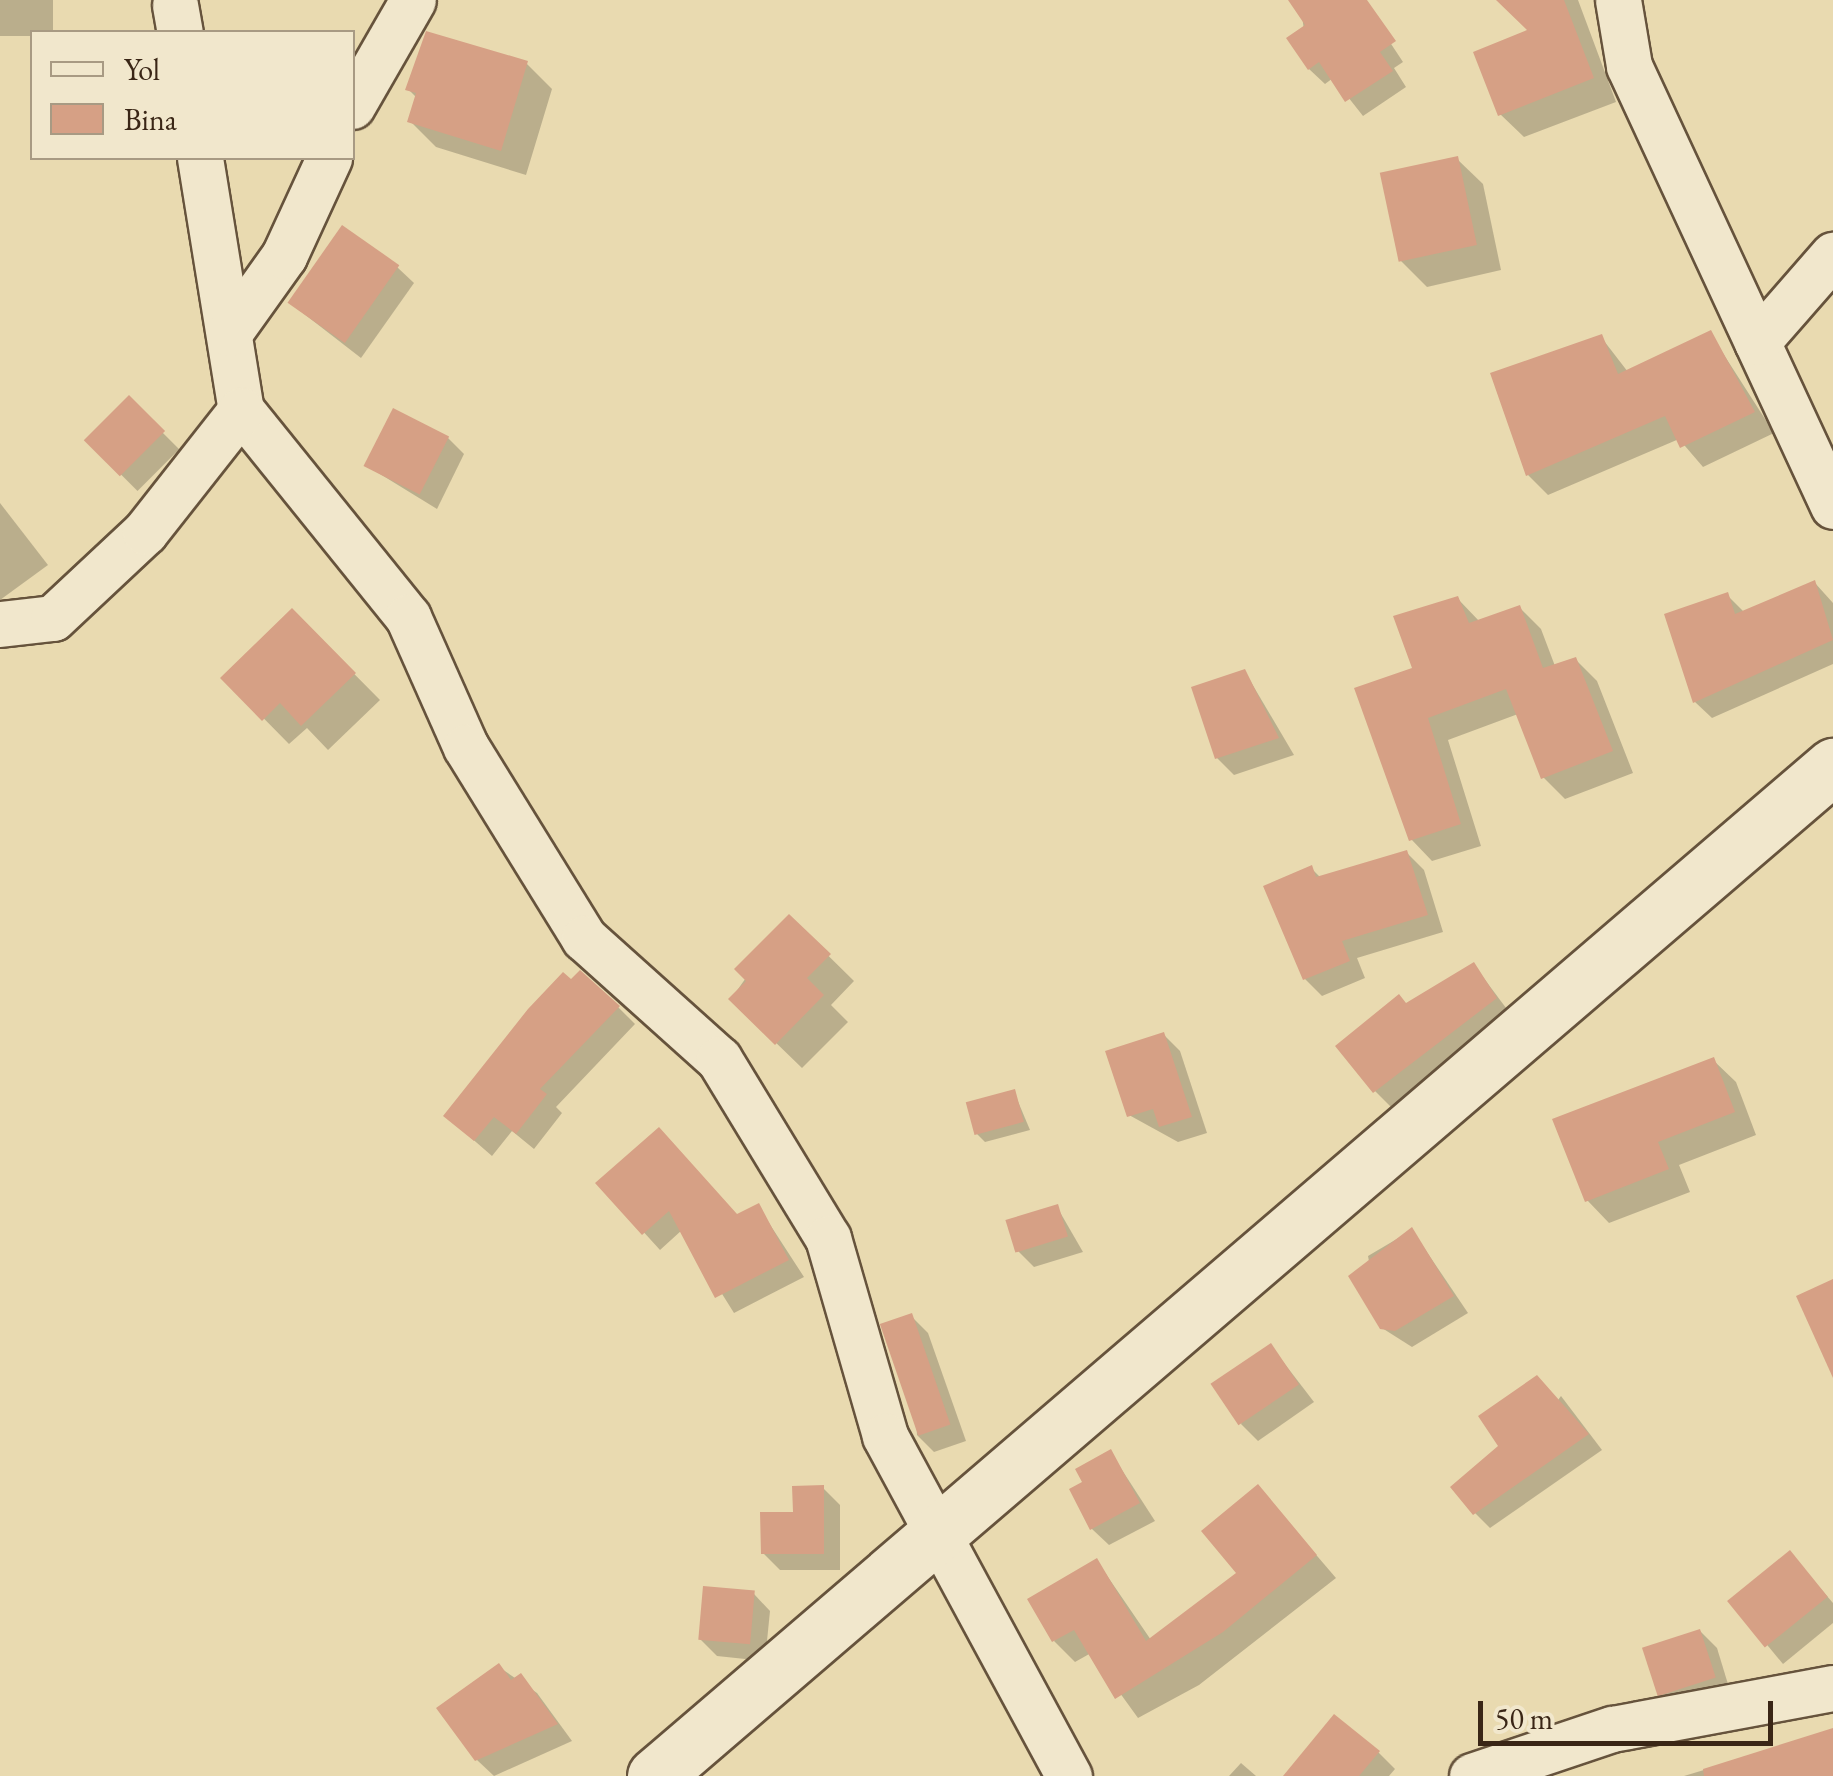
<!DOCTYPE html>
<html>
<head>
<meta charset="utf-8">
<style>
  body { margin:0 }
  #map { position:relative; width:1833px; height:1776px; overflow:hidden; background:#e9dab0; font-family:"EB Garamond",serif }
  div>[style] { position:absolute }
  .shadow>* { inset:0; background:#0003; transform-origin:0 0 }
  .building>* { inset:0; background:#d6a085; transform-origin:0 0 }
  .roads { filter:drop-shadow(2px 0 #66533c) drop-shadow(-2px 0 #66533c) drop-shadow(0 2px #66533c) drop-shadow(0 -2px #66533c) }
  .minor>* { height:45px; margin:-22.5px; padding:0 22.5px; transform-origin:22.5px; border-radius:22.5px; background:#f1e7cc }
  .tertiary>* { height:55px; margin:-27.5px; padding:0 27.5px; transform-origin:27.5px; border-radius:27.5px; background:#f1e7cc }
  span { translate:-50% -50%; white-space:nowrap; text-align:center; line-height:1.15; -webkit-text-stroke:9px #f1e7cc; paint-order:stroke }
  .legend { position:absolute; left:30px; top:30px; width:325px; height:130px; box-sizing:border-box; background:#f1e7cc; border:2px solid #a89a83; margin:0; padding:12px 18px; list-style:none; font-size:30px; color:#3a2616 }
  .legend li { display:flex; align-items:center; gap:20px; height:50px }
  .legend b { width:50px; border:2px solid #a89a83 }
  .scale { position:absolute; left:1478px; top:1701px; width:295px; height:45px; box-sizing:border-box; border:5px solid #3a2616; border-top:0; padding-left:12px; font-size:30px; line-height:35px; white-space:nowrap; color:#3a2616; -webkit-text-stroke:8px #f1e7cc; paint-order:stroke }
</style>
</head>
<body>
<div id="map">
  <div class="shadow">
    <i style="left:0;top:0;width:53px;height:36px"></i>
    <i style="clip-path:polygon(1300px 0,1362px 0,1403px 62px,1394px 68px,1406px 87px,1363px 116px,1333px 78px,1325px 84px,1309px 69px)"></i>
    <i style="clip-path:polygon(1500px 0,1578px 0,1616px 102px,1524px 137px,1500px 114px,1531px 31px)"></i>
    <i style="clip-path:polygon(527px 64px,552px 89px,526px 175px,436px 147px,410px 121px,417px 98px,408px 89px)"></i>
    <i style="clip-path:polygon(1457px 159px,1483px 184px,1501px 270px,1427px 287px,1401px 261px)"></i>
    <i style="clip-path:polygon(397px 267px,414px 283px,361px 358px,290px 303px)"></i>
    <i style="clip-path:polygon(1710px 333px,1774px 433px,1703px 467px,1679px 439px,1548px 495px,1528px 475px,1601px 337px,1628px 372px)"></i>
    <i style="left:129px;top:399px;width:71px;height:59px;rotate:45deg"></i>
    <i style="clip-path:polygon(448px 438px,464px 454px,437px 509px,367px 466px)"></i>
    <i style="clip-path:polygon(0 503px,48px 565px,0 600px)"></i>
    <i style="clip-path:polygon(1815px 583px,1833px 603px,1833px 664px,1712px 718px,1695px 702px,1727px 595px,1745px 613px)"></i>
    <i style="clip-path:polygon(1458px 599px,1480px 622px,1520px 608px,1541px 629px,1555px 666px,1575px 659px,1597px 681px,1633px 773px,1565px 799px,1543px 777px,1518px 714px,1448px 740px,1481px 846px,1432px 861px,1411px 839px,1416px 670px)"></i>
    <i style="clip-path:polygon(292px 611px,380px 700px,328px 750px,307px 728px,289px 744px,224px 678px)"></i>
    <i style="clip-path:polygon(1245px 672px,1294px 755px,1234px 775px,1217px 758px)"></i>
    <i style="clip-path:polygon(1407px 853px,1424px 870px,1443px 932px,1357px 958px,1365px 978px,1322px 996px,1305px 979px,1311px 868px,1321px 878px)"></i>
    <i style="clip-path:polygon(789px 917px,854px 981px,831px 1005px,848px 1022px,802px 1068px,731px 999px)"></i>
    <i style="clip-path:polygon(1474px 965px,1512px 1016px,1392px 1108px,1375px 1091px,1407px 1005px)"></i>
    <i style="clip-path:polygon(618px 1007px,635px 1024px,556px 1107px,562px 1113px,534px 1149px,512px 1131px,492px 1156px,446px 1116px)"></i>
    <i style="clip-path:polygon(1164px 1035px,1180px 1051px,1207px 1133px,1178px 1142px,1129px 1115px)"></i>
    <i style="clip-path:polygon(1713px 1060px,1736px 1082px,1756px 1135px,1679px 1165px,1690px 1192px,1609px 1223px,1587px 1200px)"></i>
    <i style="clip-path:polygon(1014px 1092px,1030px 1130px,985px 1142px,977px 1134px)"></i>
    <i style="clip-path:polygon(599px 1183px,738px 1217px,758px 1206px,804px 1277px,734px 1313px,682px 1230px,660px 1250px)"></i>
    <i style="clip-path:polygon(1057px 1207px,1083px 1252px,1034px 1267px,1017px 1250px)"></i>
    <i style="clip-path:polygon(1412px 1230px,1468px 1313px,1412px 1347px,1382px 1328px,1368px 1256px)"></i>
    <i style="clip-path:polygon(911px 1316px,928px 1333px,966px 1441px,934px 1452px,917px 1435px)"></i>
    <i style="clip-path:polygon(1271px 1346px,1314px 1402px,1258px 1441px,1241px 1424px)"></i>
    <i style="clip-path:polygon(1561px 1396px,1602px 1450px,1490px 1528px,1475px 1513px)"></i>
    <i style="clip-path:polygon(1111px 1453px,1155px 1521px,1109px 1545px,1092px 1529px,1085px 1483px)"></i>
    <i style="clip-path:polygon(1258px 1487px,1336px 1578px,1199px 1685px,1138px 1718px,1091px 1653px,1075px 1662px,1054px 1641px,1097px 1561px,1151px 1640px,1239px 1573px)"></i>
    <i style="clip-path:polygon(823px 1488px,840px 1505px,840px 1570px,780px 1570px,763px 1553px)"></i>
    <i style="clip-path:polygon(1790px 1553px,1833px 1603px,1833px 1623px,1783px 1664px,1730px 1600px)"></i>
    <i style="clip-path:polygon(754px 1594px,770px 1611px,765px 1661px,717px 1656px,700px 1639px)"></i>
    <i style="clip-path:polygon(1700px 1631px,1717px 1648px,1731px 1694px,1676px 1710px,1659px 1693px)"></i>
    <i style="clip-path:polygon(499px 1667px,537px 1693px,572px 1741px,494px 1776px,477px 1760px)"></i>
    <i style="clip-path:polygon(1770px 1750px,1793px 1776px,1684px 1776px)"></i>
    <i style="clip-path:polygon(1378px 1752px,1395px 1769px,1389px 1776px,1295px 1776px)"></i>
    <i style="clip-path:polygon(1241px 1763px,1256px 1776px,1229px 1776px)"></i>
  </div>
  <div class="building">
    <i style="clip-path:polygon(1288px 0,1367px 0,1396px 41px,1380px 52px,1393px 71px,1345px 102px,1319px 62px,1308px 70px,1286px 38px,1305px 25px)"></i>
    <i style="clip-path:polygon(1496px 0,1564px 0,1594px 78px,1498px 116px,1473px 52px,1527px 30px)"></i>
    <i style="clip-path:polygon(426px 31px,528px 61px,501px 151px,407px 122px,416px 93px,405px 90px)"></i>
    <i style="left:1458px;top:156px;width:91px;height:80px;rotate:78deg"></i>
    <i style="left:342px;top:225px;width:70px;height:95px;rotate:35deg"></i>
    <i style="clip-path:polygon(1711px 330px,1755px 412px,1680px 448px,1665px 416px,1526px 476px,1490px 373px,1602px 334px,1618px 374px)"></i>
    <i style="left:129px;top:395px;width:51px;height:64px;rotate:45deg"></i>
    <i style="left:393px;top:408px;width:63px;height:65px;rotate:27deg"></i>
    <i style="clip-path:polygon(1815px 580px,1833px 640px,1693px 703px,1664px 614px,1728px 592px,1735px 614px)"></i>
    <i style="clip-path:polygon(1458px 596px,1469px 623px,1520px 605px,1543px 668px,1576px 657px,1613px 751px,1541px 779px,1506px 689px,1428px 718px,1461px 824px,1409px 841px,1354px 688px,1412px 668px,1393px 616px)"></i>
    <i style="clip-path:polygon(292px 608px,356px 673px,301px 726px,280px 703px,262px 721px,220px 678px)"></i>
    <i style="clip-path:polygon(1245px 669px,1279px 738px,1215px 759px,1191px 687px)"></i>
    <i style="clip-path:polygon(1407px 850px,1428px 915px,1342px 941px,1350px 961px,1303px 980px,1263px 886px,1312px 865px,1316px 877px)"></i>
    <i style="clip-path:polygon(789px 914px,831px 954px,807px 978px,824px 995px,775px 1045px,728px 999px,746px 981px,734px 969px)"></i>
    <i style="clip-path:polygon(1474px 962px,1497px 998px,1373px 1093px,1335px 1046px,1399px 994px,1406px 1003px)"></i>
    <i style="clip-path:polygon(580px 970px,620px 1006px,540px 1089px,547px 1094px,516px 1134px,494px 1117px,474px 1141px,443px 1116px,528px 1009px,563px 972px,571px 979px)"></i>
    <i style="clip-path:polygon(1164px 1032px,1192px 1117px,1159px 1127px,1153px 1109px,1127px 1117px,1105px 1051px)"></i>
    <i style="clip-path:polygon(1714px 1057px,1735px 1112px,1658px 1142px,1669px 1169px,1585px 1202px,1552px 1119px)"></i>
    <i style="left:1015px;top:1089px;width:34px;height:51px;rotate:75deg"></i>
    <i style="clip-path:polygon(659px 1127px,737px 1214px,759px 1203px,789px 1260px,715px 1298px,669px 1211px,642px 1235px,595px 1183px)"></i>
    <i style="left:1058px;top:1204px;width:34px;height:55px;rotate:73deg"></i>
    <i style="clip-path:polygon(1412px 1227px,1454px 1296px,1395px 1331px,1380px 1329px,1348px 1276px)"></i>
    <i style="clip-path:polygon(1833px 1279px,1833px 1378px,1796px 1296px)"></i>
    <i style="left:912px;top:1313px;width:118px;height:34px;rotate:71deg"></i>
    <i style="left:1271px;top:1343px;width:50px;height:73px;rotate:56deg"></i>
    <i style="clip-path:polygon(1537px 1375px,1589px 1434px,1473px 1515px,1450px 1487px,1498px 1446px,1478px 1416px)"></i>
    <i style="clip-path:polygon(1111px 1449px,1140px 1503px,1090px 1530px,1069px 1489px,1082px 1482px,1075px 1469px)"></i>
    <i style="clip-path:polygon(1258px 1484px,1317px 1555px,1223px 1632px,1115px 1699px,1074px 1630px,1052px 1642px,1027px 1599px,1097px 1558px,1146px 1641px,1236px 1573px,1201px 1531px)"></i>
    <i style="clip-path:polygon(824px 1485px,824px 1554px,761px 1554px,760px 1512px,793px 1512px,792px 1486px)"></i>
    <i style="left:1790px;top:1550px;width:60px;height:81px;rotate:51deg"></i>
    <i style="left:703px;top:1586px;width:52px;height:54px;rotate:5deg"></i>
    <i style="left:1700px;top:1629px;width:51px;height:61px;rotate:72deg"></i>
    <i style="clip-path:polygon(499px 1663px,511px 1680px,521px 1673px,558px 1724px,475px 1761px,436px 1708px)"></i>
    <i style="clip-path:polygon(1334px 1714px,1380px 1751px,1359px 1776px,1283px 1776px)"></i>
    <i style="clip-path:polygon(1833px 1728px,1833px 1776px,1704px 1776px,1703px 1769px)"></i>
  </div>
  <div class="roads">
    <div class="minor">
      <i style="left:1618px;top:0;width:67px;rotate:80.5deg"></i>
      <i style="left:1629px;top:66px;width:485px;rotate:65.1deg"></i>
      <i style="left:175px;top:5px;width:27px;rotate:80deg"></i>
      <i style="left:352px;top:106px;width:122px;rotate:-60.1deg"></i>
      <i style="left:200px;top:158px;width:255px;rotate:80.8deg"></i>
      <i style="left:241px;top:410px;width:266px;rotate:51.1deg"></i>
      <i style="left:408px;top:617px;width:142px;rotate:66deg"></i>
      <i style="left:466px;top:747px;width:225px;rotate:58.3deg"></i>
      <i style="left:584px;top:938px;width:181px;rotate:41.9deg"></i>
      <i style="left:719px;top:1059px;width:210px;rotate:58.7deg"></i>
      <i style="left:828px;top:1238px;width:206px;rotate:73.9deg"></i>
      <i style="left:885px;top:1436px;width:387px;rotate:61.6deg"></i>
      <i style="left:229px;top:333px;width:95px;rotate:-54.5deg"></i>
      <i style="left:284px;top:256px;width:108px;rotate:-65.3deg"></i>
      <i style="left:1757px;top:342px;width:116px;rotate:-48.9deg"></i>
      <i style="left:0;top:624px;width:53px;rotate:-6.5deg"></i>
      <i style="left:53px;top:618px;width:126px;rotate:-43.1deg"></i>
      <i style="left:145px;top:532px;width:155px;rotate:-51.8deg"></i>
      <i style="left:1472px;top:1776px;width:148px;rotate:-18.6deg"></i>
      <i style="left:1612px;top:1729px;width:225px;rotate:-10.5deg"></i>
    </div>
    <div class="tertiary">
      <i style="left:655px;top:1776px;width:1552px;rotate:-40.61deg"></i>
    </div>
  </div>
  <ul class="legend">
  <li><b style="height:12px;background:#f1e7cc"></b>Yol</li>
  <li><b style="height:28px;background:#d6a085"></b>Bina</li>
  </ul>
  <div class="scale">50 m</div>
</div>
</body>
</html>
